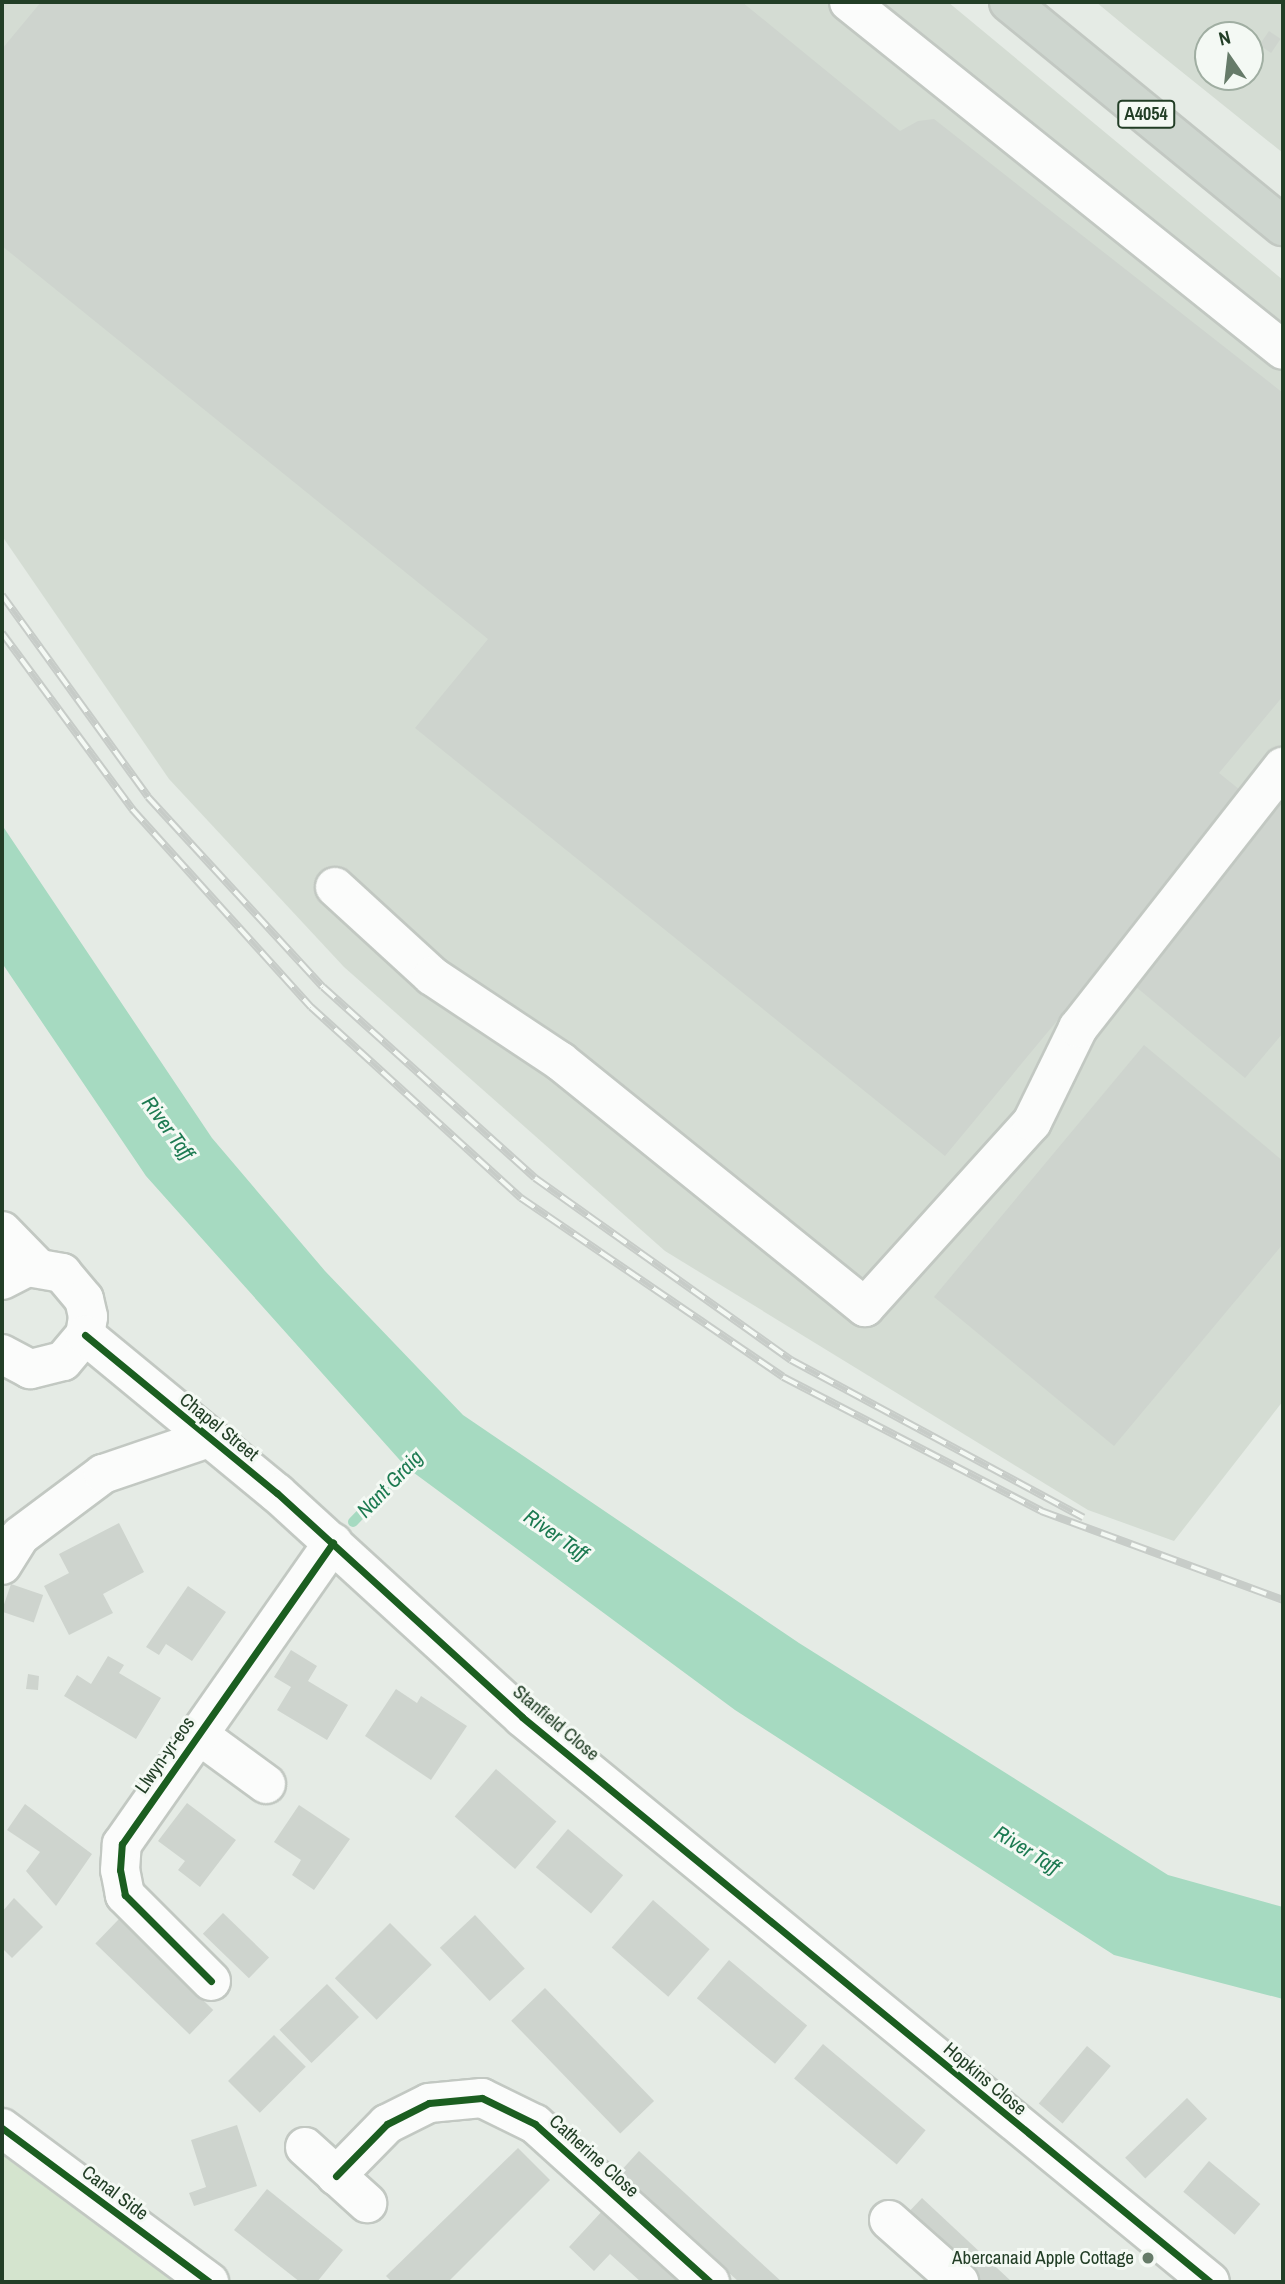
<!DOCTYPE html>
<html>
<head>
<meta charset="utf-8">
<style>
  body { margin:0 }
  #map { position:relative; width:1285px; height:2284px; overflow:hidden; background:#e5ebe5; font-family:"Archivo Narrow",sans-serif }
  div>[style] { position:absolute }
  .built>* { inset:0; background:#d4dcd3 }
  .green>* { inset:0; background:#d4e4ce }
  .water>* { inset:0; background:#a6dac1 }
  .stream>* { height:10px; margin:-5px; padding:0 5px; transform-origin:5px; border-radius:5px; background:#a6dac1 }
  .building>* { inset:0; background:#ced4ce; transform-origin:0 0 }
  .roads { filter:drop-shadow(2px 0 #c2c8c2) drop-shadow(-2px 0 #c2c8c2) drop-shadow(0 2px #c2c8c2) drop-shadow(0 -2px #c2c8c2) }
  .minor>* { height:38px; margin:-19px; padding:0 19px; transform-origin:19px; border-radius:19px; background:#fbfcfb }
  .major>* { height:38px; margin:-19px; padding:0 19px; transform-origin:19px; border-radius:19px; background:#ced6cf }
  .rail>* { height:8px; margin-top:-4px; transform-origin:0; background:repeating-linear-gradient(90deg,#f4f9f4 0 16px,#c7ccc8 0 32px); box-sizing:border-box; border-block:2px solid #c7ccc8 }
  .cycleway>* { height:7px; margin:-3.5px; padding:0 3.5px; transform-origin:3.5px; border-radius:3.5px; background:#1b5e20 }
  .dots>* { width:19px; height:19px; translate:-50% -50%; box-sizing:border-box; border:4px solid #f4f9f4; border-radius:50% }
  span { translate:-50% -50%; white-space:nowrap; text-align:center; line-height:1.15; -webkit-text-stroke:6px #f4f9f4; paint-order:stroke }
  .shield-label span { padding:2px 5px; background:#f4f9f4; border:2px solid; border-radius:5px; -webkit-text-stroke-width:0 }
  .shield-label { font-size:18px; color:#223e26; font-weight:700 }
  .street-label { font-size:19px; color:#223e26 }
  .poi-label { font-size:19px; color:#223e26 }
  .right { translate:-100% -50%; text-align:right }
  .water-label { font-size:21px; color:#1c7a51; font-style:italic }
  .frame { position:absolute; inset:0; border:4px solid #223e26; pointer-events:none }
  .north { position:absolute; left:1194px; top:21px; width:70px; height:70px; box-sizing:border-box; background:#f4f9f4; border:2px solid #a0aea2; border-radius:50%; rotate:346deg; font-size:19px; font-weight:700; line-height:28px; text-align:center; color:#223e26 }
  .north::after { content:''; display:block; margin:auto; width:24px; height:32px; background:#667b69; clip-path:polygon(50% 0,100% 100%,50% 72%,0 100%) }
</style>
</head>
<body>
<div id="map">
  <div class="built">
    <i style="clip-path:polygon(2px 2px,948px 2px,1283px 280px,1283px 1401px,1174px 1541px,1088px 1510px,665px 1251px,344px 967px,169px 779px,2px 536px)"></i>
    <i style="clip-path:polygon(evenodd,1096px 2px,1283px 2px,1283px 153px,1131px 31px,1096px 2px,1208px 35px,1250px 35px,1250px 77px,1208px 77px,1208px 35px)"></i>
  </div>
  <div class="green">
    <i style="clip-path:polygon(2px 2155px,58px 2196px,174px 2282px,2px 2282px)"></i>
  </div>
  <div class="water">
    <i style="clip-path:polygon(2px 825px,212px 1138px,325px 1271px,463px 1415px,799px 1643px,1168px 1875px,1283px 1907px,1283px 1999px,1114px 1955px,735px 1710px,406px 1467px,146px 1176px,2px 963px)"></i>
  </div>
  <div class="stream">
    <i style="left:353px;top:1522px;width:88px;rotate:-45.9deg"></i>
  </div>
  <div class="building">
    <i style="clip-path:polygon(41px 2px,742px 2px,900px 131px,918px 121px,934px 119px,1283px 393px,1283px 696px,1219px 773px,1245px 794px,945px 1156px,415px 728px,488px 639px,2px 246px,2px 49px)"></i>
    <i style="left:1269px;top:31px;width:14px;height:17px;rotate:34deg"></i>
    <i style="clip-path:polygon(1283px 797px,1283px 1033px,1245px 1078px,1129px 981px)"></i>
    <i style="clip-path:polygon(1144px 1045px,1283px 1161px,1283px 1244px,1114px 1446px,934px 1297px)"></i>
    <i style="clip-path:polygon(119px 1523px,144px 1572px,103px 1594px,113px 1613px,69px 1635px,44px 1586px,69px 1573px,59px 1554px)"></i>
    <i style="left:11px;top:1584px;width:34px;height:29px;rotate:19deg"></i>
    <i style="clip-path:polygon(188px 1586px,226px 1612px,192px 1661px,166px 1644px,159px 1655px,146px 1647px)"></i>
    <i style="clip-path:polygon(291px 1650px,317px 1666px,308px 1681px,348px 1705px,327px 1740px,277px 1710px,291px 1687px,274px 1677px)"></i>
    <i style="clip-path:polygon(108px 1656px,124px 1665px,119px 1673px,161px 1698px,136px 1739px,64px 1696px,77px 1675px,91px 1684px)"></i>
    <i style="clip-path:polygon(28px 1674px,39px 1676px,38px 1690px,26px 1689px)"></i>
    <i style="clip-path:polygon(396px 1689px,417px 1703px,421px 1696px,467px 1726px,431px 1780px,365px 1736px)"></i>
    <i style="left:496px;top:1769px;width:80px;height:63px;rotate:41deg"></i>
    <i style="clip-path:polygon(187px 1803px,236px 1840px,200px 1887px,178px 1870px,185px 1861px,158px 1841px)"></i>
    <i style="clip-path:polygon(25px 1804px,92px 1854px,56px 1906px,26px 1871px,40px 1852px,7px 1830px)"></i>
    <i style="clip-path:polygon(299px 1805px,350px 1839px,314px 1890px,292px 1875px,301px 1860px,274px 1842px)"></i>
    <i style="left:568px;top:1829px;width:72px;height:50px;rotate:40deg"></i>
    <i style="clip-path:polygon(14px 1898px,43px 1927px,12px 1958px,2px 1948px,2px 1912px)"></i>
    <i style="left:653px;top:1900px;width:75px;height:63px;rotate:41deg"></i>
    <i style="left:223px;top:1913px;width:64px;height:29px;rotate:44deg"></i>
    <i style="left:475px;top:1915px;width:73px;height:48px;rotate:47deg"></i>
    <i style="left:119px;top:1919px;width:131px;height:34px;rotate:44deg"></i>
    <i style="left:390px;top:1923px;width:59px;height:78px;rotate:45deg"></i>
    <i style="left:729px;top:1960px;width:102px;height:50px;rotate:40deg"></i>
    <i style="left:327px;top:1984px;width:46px;height:66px;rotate:46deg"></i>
    <i style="left:545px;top:1988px;width:157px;height:47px;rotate:46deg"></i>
    <i style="left:274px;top:2035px;width:45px;height:65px;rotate:45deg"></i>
    <i style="left:823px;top:2044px;width:134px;height:45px;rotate:40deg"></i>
    <i style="left:1087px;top:2046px;width:31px;height:75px;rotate:40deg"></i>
    <i style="left:1187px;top:2098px;width:29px;height:86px;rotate:46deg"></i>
    <i style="clip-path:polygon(237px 2125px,257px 2186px,194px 2206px,189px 2193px,206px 2187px,191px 2140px)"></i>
    <i style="clip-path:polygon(518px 2148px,550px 2180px,448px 2282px,392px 2282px,386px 2276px)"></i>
    <i style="clip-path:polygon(639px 2151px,782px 2282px,739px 2282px,619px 2173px)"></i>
    <i style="left:1209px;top:2161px;width:67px;height:40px;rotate:40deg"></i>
    <i style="clip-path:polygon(267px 2189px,343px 2250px,317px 2282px,300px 2282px,234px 2230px)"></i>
    <i style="clip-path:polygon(922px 2198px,1012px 2282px,969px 2282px,902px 2219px)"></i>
    <i style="clip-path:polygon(604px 2209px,683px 2282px,641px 2282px,610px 2254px,594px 2271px,569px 2247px)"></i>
  </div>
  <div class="roads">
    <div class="minor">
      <i style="left:849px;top:2px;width:556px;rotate:38.72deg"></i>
      <i style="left:335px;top:887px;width:132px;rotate:42.5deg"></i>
      <i style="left:432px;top:976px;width:154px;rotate:33.6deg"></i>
      <i style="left:560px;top:1061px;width:392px;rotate:38.9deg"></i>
      <i style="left:865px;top:1307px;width:249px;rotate:-47.9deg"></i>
      <i style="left:1032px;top:1122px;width:105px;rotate:-63.9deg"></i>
      <i style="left:1078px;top:1028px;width:332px;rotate:-51.9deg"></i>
      <i style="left:2px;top:1231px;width:50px;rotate:45.8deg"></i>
      <i style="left:2px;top:1280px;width:29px;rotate:-27deg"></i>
      <i style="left:28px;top:1267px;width:35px;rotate:10deg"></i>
      <i style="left:62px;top:1273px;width:34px;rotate:50deg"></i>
      <i style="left:84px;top:1299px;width:18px;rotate:77deg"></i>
      <i style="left:88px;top:1317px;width:18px;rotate:99deg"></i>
      <i style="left:85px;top:1335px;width:34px;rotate:130deg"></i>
      <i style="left:63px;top:1361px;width:34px;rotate:166deg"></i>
      <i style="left:30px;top:1369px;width:32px;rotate:-152deg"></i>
      <i style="left:85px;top:1335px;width:249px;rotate:39.5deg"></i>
      <i style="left:277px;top:1493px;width:332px;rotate:42.4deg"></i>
      <i style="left:522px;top:1717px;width:890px;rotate:39.39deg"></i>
      <i style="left:2px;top:1565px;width:34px;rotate:-58deg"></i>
      <i style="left:20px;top:1536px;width:104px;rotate:-36.8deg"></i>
      <i style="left:103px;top:1474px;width:109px;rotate:-18.8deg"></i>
      <i style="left:199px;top:1735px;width:83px;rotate:36.2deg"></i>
      <i style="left:211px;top:1981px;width:122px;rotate:-135deg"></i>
      <i style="left:125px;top:1895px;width:25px;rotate:-101deg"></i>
      <i style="left:120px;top:1870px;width:26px;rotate:-86deg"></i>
      <i style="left:122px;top:1844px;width:368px;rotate:-55deg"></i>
      <i style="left:2px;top:2128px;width:258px;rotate:36.6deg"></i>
      <i style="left:305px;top:2147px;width:84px;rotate:42.1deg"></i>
      <i style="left:336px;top:2176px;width:73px;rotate:-45.6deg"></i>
      <i style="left:387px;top:2124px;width:47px;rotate:-26.6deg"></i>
      <i style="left:429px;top:2103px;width:53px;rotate:-5.4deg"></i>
      <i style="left:482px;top:2098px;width:59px;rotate:26.1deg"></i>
      <i style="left:535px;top:2124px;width:236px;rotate:42.1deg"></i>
      <i style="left:889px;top:2220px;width:94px;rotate:41.5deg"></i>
    </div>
    <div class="major">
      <i style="left:1009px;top:2px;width:354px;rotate:39.3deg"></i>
    </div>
  </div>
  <div class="rail">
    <i style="left:2px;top:595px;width:249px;rotate:54.1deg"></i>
    <i style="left:148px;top:797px;width:258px;rotate:47.4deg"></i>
    <i style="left:323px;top:987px;width:285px;rotate:42deg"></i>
    <i style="left:535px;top:1178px;width:314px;rotate:35.4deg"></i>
    <i style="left:791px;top:1360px;width:332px;rotate:28.3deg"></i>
    <i style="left:2px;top:633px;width:219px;rotate:53.5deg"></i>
    <i style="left:132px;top:809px;width:267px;rotate:47.9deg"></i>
    <i style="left:311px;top:1007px;width:284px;rotate:42.3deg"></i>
    <i style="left:521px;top:1198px;width:317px;rotate:34.3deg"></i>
    <i style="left:783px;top:1377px;width:291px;rotate:27.4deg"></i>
    <i style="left:1041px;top:1511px;width:258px;rotate:20.2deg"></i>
  </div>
  <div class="cycleway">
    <i style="left:85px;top:1335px;width:249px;rotate:39.5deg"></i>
    <i style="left:277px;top:1493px;width:332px;rotate:42.4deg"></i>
    <i style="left:522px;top:1717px;width:890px;rotate:39.39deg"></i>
    <i style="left:211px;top:1981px;width:122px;rotate:-135deg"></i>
    <i style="left:125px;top:1895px;width:25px;rotate:-101deg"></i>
    <i style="left:120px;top:1870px;width:26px;rotate:-86deg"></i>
    <i style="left:122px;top:1844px;width:368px;rotate:-55deg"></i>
    <i style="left:2px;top:2128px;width:258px;rotate:36.6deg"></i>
    <i style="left:336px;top:2176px;width:73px;rotate:-45.6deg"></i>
    <i style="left:387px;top:2124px;width:47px;rotate:-26.6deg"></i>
    <i style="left:429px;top:2103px;width:53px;rotate:-5.4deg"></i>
    <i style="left:482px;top:2098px;width:59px;rotate:26.1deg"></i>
    <i style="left:535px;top:2124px;width:236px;rotate:42.1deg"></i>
  </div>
  <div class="dots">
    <i style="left:1148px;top:2258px;background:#667b69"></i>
  </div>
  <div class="shield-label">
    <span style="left:1146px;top:114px">A4054</span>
  </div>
  <div class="street-label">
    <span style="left:219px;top:1427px;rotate:39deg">Chapel Street</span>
    <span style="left:556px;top:1723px;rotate:40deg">Stanfield Close</span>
    <span style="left:165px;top:1755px;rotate:-55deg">Llwyn-yr-eos</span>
    <span style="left:985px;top:2079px;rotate:40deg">Hopkins Close</span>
    <span style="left:594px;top:2156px;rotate:42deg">Catherine Close</span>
    <span style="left:115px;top:2193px;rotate:37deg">Canal Side</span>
  </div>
  <div class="poi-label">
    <span class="right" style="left:1134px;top:2258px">Abercanaid Apple Cottage</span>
  </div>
  <div class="water-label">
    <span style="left:168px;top:1128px;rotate:54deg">River Taff</span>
    <span style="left:390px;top:1484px;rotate:-46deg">Nant Graig</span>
    <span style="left:556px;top:1535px;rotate:35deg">River Taff</span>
    <span style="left:1027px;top:1850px;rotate:32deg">River Taff</span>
  </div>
  <div class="frame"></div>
  <div class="north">N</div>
</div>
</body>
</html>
